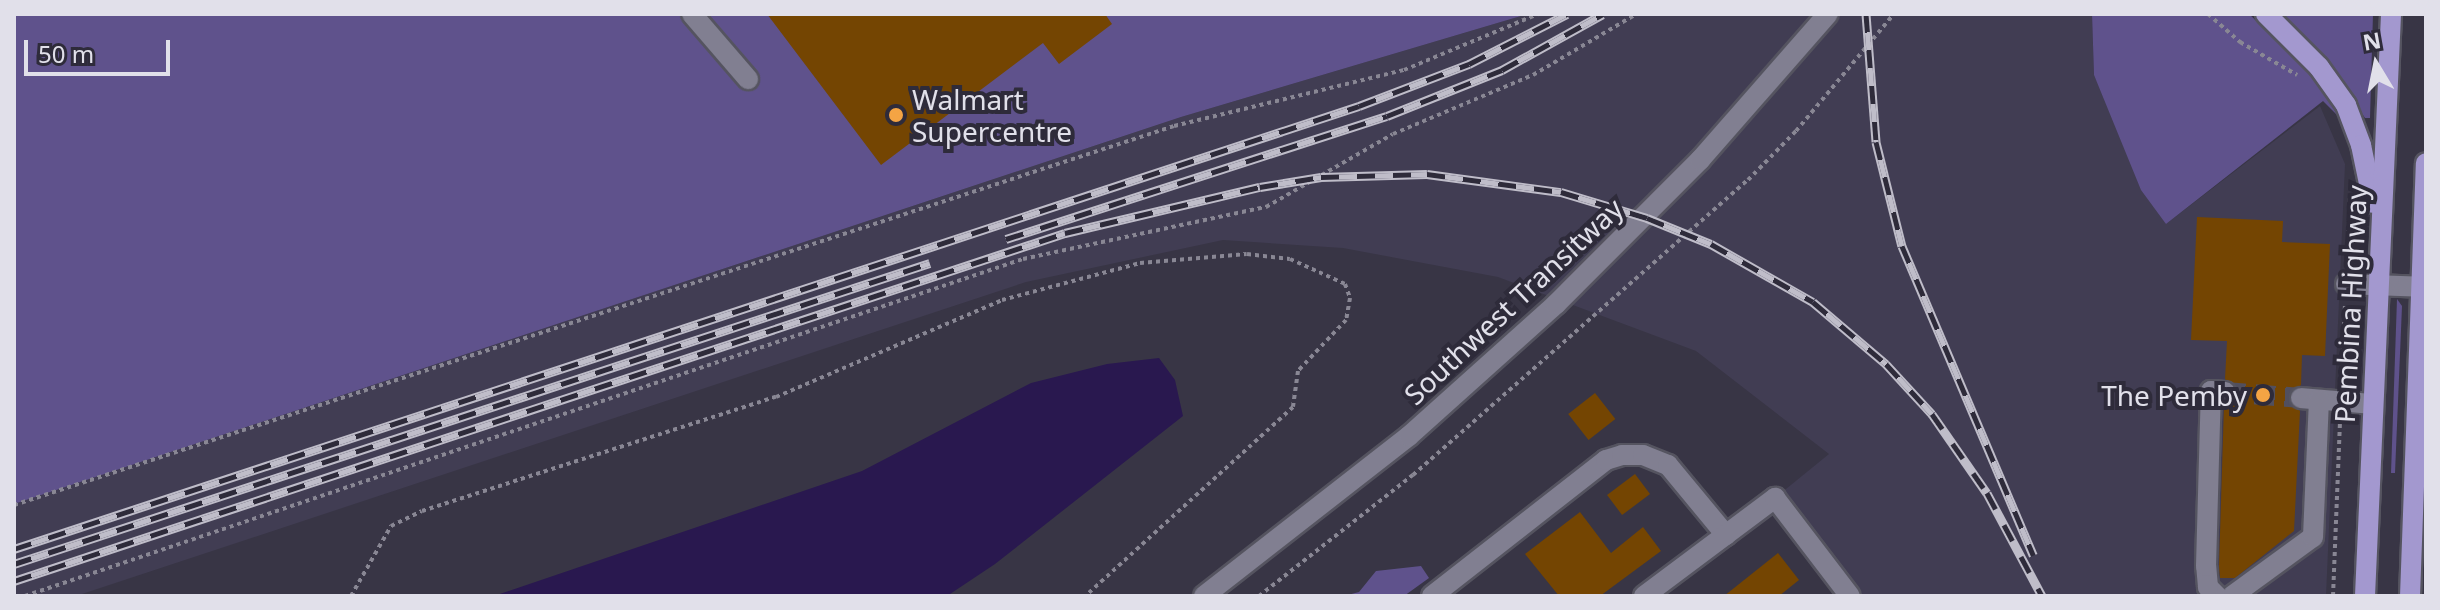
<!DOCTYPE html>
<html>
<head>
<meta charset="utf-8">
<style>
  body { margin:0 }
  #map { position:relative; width:2440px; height:610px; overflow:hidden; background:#383545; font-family:"Noto Sans",sans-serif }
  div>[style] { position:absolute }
  .built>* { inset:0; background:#413d53 }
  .green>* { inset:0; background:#5f528c }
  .water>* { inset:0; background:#29184f }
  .building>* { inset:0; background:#744502; transform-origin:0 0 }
  .minor-tunnel>* { height:20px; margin-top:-10px; transform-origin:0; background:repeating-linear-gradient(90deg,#514f5e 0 20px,transparent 0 30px) }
  .path>* { height:4px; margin-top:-2px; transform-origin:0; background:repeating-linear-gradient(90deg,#898794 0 4px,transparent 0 8px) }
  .roads { filter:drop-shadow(2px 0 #555460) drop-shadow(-2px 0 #555460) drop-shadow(0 2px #555460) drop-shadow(0 -2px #555460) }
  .minor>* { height:20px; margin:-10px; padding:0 10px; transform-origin:10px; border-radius:10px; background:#817f91 }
  .major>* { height:20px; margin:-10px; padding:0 10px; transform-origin:10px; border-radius:10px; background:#a398cf }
  .rail>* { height:9px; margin-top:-4.5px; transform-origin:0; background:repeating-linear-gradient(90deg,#2e2b3a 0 18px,#bfbdc9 0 36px); box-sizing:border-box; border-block:2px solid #bfbdc9 }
  .dots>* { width:22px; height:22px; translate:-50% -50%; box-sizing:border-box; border:4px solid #2e2b3a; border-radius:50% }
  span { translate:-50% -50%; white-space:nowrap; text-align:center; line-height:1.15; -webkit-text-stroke:8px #2e2b3a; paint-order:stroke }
  .poi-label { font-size:28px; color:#e1e0ea }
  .left { translate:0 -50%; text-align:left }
  .right { translate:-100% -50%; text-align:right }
  .street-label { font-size:28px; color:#e1e0ea }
  .frame { position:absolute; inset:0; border:16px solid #e1e0ea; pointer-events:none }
  .north { position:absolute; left:2336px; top:24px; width:80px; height:80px; -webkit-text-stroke:6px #2e2b3a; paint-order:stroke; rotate:350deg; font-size:22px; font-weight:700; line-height:32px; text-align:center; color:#e1e0ea }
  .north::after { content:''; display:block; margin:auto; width:28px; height:36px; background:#e1e0ea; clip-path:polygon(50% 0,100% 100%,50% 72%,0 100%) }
  .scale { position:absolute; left:24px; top:40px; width:146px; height:36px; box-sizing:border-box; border:4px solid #e1e0ea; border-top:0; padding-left:10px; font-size:24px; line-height:28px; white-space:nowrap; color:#e1e0ea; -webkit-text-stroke:6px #2e2b3a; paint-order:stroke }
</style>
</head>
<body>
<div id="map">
  <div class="built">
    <i style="clip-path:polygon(1528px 14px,2092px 14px,2094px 75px,2166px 224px,2320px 106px,2345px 164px,2326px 596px,1850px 596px,1775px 498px,1829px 454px,1696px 351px,1498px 277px,1343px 248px,1223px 240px,1026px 282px,76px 596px,14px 596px,14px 504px,1181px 117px)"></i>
  </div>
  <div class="green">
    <i style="clip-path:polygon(14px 14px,1528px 14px,1181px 117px,14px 504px)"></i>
    <i style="clip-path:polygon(2092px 14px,2249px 14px,2305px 67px,2340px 118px,2323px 101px,2166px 224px,2141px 190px,2094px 75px)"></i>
    <i style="clip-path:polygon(2279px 14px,2373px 14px,2370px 118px,2365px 118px,2324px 56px)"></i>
    <i style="clip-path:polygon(2397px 299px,2402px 306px,2395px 473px,2391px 473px)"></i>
    <i style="clip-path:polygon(1421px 566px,1429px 578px,1404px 596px,1344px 596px,1359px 592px,1376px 571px)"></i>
  </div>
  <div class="water">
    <i style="clip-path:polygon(1159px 358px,1175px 380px,1183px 416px,995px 564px,947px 596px,494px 596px,862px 471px,1031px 383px,1107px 364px)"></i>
  </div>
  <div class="building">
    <i style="clip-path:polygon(767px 14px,1105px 14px,1112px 24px,1059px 64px,1043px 43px,881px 165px)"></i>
    <i style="clip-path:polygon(2197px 217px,2283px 221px,2282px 242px,2330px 244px,2325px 356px,2302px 355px,2301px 385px,2288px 396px,2300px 411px,2294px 531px,2235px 578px,2220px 578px,2219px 566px,2224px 405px,2238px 392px,2225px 379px,2227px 341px,2191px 340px)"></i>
    <i style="left:1595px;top:393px;width:33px;height:34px;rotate:52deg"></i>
    <i style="left:1635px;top:474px;width:25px;height:35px;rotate:53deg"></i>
    <i style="clip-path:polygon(1580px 512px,1611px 553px,1643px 527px,1661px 551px,1600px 596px,1559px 596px,1525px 554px)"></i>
    <i style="clip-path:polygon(1778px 553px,1799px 580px,1779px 596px,1724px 596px)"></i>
  </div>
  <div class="minor-tunnel">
    <i style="left:2225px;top:392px;width:76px;rotate:4.5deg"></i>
  </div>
  <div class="path">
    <i style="left:2208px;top:14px;width:43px;rotate:41.2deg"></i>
    <i style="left:2240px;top:42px;width:66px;rotate:30.1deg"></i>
    <i style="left:2347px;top:266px;width:71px;rotate:-87.6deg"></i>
    <i style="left:2342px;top:382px;width:79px;rotate:-87.8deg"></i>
    <i style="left:14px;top:505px;width:1220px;rotate:-18.09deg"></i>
    <i style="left:1174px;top:126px;width:237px;rotate:-13.7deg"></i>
    <i style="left:1404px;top:70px;width:145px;rotate:-22.7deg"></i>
    <i style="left:25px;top:596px;width:1053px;rotate:-18.66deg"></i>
    <i style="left:1023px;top:259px;width:249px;rotate:-12.1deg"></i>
    <i style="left:1266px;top:207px;width:146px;rotate:-29.9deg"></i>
    <i style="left:1393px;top:134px;width:152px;rotate:-22.9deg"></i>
    <i style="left:1533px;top:75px;width:120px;rotate:-30.6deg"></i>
    <i style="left:351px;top:596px;width:81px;rotate:-60.3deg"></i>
    <i style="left:391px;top:526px;width:34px;rotate:-26deg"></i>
    <i style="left:422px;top:511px;width:372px;rotate:-17.9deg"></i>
    <i style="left:776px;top:397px;width:246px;rotate:-23.2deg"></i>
    <i style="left:1002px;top:300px;width:143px;rotate:-15deg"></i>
    <i style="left:1140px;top:263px;width:107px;rotate:-4.8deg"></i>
    <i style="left:1247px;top:254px;width:43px;rotate:6.6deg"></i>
    <i style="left:1290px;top:259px;width:60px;rotate:24.4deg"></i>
    <i style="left:1345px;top:284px;width:15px;rotate:70deg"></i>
    <i style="left:1350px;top:298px;width:22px;rotate:100deg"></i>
    <i style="left:1346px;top:320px;width:70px;rotate:133.3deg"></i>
    <i style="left:1298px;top:371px;width:36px;rotate:98deg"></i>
    <i style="left:1293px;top:407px;width:281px;rotate:137.7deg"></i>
    <i style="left:1259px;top:596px;width:196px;rotate:-38.2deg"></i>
    <i style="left:1413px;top:475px;width:446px;rotate:-41.4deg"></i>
    <i style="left:1748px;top:180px;width:69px;rotate:-45.6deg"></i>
    <i style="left:1796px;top:131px;width:153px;rotate:-50.1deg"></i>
    <i style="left:2333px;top:596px;width:177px;rotate:-87.7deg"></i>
  </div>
  <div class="roads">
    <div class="minor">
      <i style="left:692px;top:14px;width:86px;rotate:49.3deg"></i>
      <i style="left:2346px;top:284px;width:80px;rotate:2.1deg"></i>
      <i style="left:2301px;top:398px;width:72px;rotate:4.8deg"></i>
      <i style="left:1204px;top:596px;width:260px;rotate:-38deg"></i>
      <i style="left:1409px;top:436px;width:198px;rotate:-41.9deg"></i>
      <i style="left:1556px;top:304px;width:204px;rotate:-45deg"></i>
      <i style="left:1700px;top:160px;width:194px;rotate:-48.8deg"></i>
      <i style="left:1432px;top:596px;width:221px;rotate:-38deg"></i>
      <i style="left:1606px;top:460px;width:17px;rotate:-17deg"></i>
      <i style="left:1622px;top:455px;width:21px"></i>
      <i style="left:1643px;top:455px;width:27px;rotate:22deg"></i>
      <i style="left:1668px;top:465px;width:91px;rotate:50.4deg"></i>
      <i style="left:1644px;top:596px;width:164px;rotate:-36.8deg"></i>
      <i style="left:1775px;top:498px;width:123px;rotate:52.6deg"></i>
      <i style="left:2217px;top:596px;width:13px;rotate:-135deg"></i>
      <i style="left:2208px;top:587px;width:21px;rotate:-95deg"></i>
      <i style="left:2206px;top:566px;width:175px;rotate:-88.4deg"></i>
      <i style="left:2211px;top:391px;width:14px;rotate:4deg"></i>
      <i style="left:2232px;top:596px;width:100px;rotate:-36.1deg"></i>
      <i style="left:2313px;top:537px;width:137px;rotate:-87.5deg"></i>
    </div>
    <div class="major">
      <i style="left:2266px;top:14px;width:75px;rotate:45deg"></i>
      <i style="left:2319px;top:67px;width:47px;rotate:54.6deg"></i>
      <i style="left:2346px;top:105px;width:43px;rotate:69.4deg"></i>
      <i style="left:2361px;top:145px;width:59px;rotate:78.3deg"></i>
      <i style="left:2365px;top:596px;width:583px;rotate:-87.44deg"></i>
      <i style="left:2410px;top:596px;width:433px;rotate:-87.9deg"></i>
    </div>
  </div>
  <div class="rail">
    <i style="left:1866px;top:14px;width:128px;rotate:85.5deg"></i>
    <i style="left:1876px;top:142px;width:107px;rotate:76deg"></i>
    <i style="left:1902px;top:246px;width:336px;rotate:67deg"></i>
    <i style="left:1006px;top:239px;width:400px;rotate:-17.9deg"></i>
    <i style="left:1387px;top:116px;width:124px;rotate:-21.8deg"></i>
    <i style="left:1502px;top:70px;width:115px;rotate:-29deg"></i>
    <i style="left:14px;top:549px;width:1416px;rotate:-18.23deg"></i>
    <i style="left:1359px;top:106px;width:118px;rotate:-20.9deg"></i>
    <i style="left:1469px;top:64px;width:110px;rotate:-27deg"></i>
    <i style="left:14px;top:564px;width:964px;rotate:-18.19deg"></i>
    <i style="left:14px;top:581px;width:1107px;rotate:-18.32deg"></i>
    <i style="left:1065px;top:233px;width:200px;rotate:-13.3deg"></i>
    <i style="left:1260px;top:187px;width:62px;rotate:-9.3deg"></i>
    <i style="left:1321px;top:177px;width:106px;rotate:-1.6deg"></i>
    <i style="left:1427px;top:174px;width:135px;rotate:7.7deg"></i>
    <i style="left:1561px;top:192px;width:90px;rotate:16.8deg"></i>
    <i style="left:1647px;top:218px;width:69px;rotate:22.1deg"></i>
    <i style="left:1711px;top:244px;width:117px;rotate:29.6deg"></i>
    <i style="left:1813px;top:302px;width:96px;rotate:40.3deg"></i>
    <i style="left:1886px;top:364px;width:68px;rotate:47.4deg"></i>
    <i style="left:1932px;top:414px;width:96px;rotate:55.2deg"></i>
    <i style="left:1987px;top:493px;width:117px;rotate:61.9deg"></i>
  </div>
  <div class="dots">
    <i style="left:896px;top:115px;background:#f4a444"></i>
    <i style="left:2263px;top:395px;background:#f4a444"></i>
  </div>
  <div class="poi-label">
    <span class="left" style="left:912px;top:115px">Walmart<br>Supercentre</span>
    <span class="right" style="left:2247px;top:395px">The Pemby</span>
  </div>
  <div class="street-label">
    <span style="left:1513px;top:301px;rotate:-43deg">Southwest Transitway</span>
    <span style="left:2350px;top:304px;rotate:-87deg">Pembina Highway</span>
  </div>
  <div class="frame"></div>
  <div class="north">N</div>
  <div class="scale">50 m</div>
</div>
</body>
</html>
